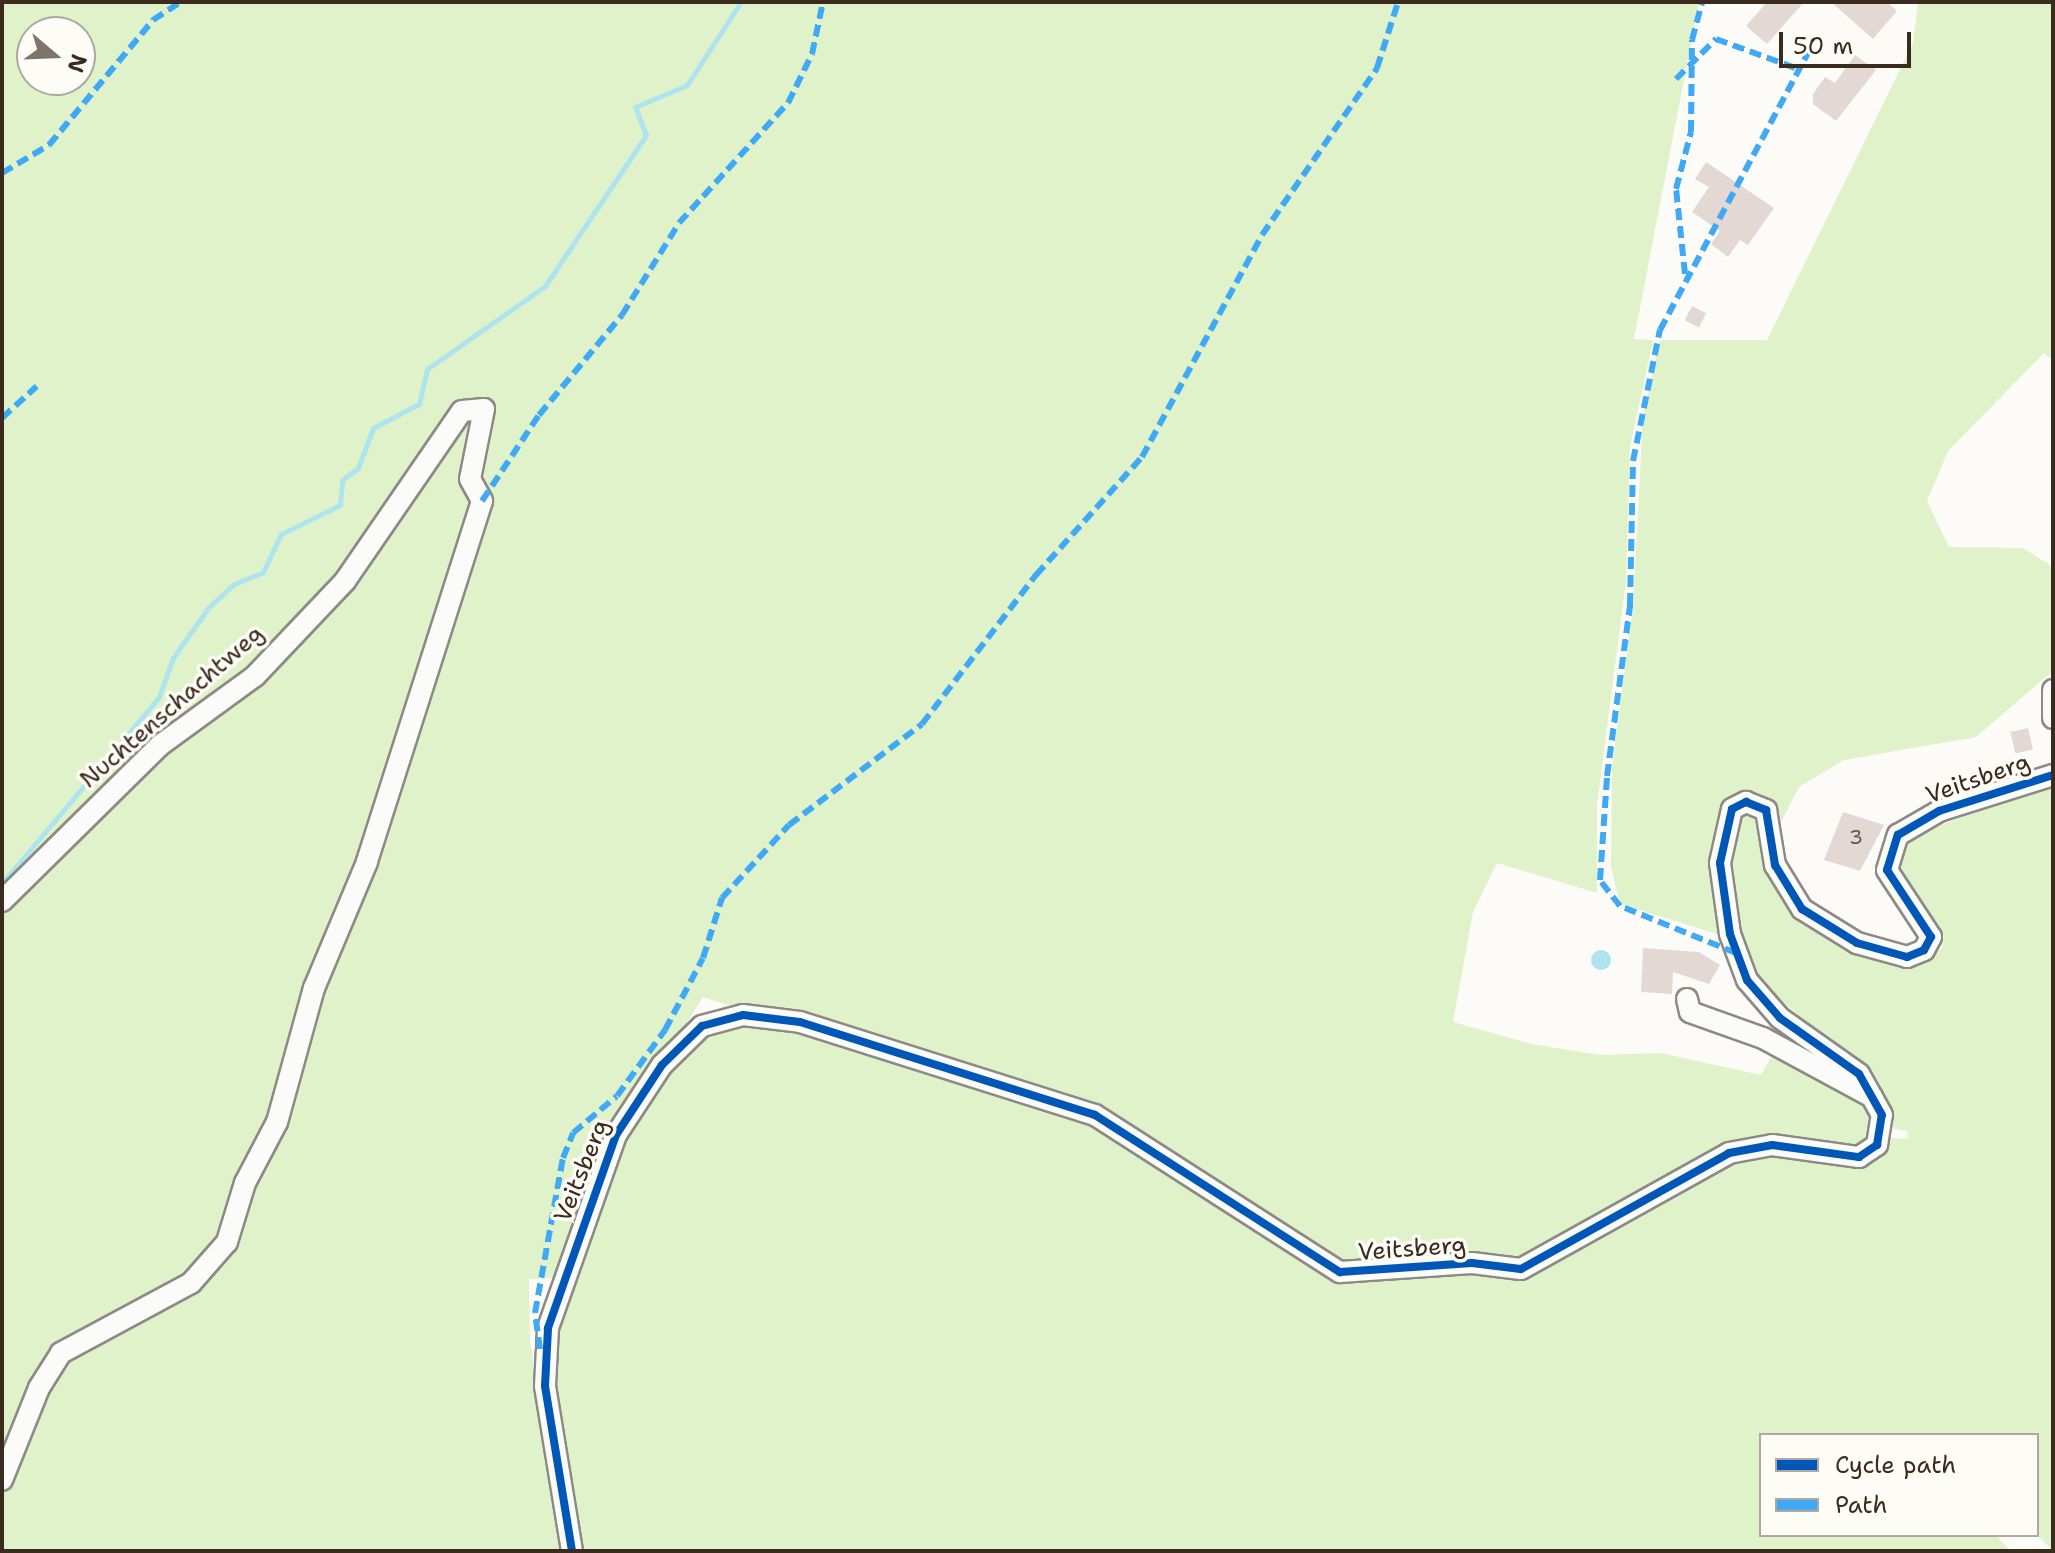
<!DOCTYPE html>
<html>
<head>
<meta charset="utf-8">
<style>
  body { margin:0 }
  #map { position:relative; width:2055px; height:1553px; overflow:hidden; background:#fcfbf8; font-family:"Shantell Sans",sans-serif }
  div>[style] { position:absolute }
  .green>* { inset:0; background:#e0f2ca }
  .water>* { inset:0; background:#ade4ed }
  .round { border-radius:50% }
  .stream>* { height:5px; margin:-2.5px; padding:0 2.5px; transform-origin:2.5px; border-radius:2.5px; background:#ade4ed }
  .building>* { inset:0; background:#e3d8d3; transform-origin:0 0 }
  .roads { filter:drop-shadow(2px 0 #8d8985) drop-shadow(-2px 0 #8d8985) drop-shadow(0 2px #8d8985) drop-shadow(0 -2px #8d8985) }
  .minor>* { height:20px; margin:-10px; padding:0 10px; transform-origin:10px; border-radius:10px; background:#fbfbf9 }
  .quiet>* { height:6px; margin-top:-3px; transform-origin:0; background:repeating-linear-gradient(90deg,#3fa9f5 0 12px,transparent 0 18px) }
  .cycleway>* { height:8px; margin:-4px; padding:0 4px; transform-origin:4px; border-radius:4px; background:#0057b8 }
  span { translate:-50% -50%; white-space:nowrap; text-align:center; line-height:1.15; -webkit-text-stroke:7px #fdfcf7; paint-order:stroke }
  .number-label { font-size:20px; color:#65564b }
  .number-label span { -webkit-text-stroke-width:0 }
  .street-label { font-size:24px; color:#3b2a1e }
  .frame { position:absolute; inset:0; border:4px solid #3b2a1e; pointer-events:none }
  .legend { position:absolute; left:1759px; top:1433px; width:280px; height:104px; box-sizing:border-box; background:#fdfcf7; border:2px solid #afa8a0; margin:0; padding:10px 14px; list-style:none; font-size:24px; color:#3b2a1e }
  .legend li { display:flex; align-items:center; gap:16px; height:40px }
  .legend b { width:40px; border:2px solid #afa8a0 }
  .north { position:absolute; left:16px; top:16px; width:80px; height:80px; box-sizing:border-box; background:#fdfcf7; border:2px solid #afa8a0; border-radius:50%; rotate:109deg; font-size:22px; font-weight:700; line-height:32px; text-align:center; color:#3b2a1e }
  .north::after { content:''; display:block; margin:auto; width:28px; height:36px; background:#7f736a; clip-path:polygon(50% 0,100% 100%,50% 72%,0 100%) }
  .scale { position:absolute; left:1779px; top:32px; width:132px; height:36px; box-sizing:border-box; border:4px solid #3b2a1e; border-top:0; padding-left:10px; font-size:24px; line-height:28px; white-space:nowrap; color:#3b2a1e; -webkit-text-stroke:6px #fdfcf7; paint-order:stroke }
</style>
</head>
<body>
<div id="map">
  <div class="green">
    <i style="clip-path:polygon(evenodd,2px 2px,1699px 2px,1634px 339px,1653px 340px,1630px 447px,1626px 581px,1597px 805px,1597px 893px,1497px 863px,1473px 912px,1453px 1022px,1532px 1044px,1601px 1055px,1661px 1053px,1761px 1075px,1775px 1050px,1874px 1111px,1868px 1143px,1853px 1149px,1716px 1150px,1537px 1258px,1342px 1267px,1142px 1135px,703px 997px,598px 1165px,554px 1278px,529px 1279px,530px 1341px,565px 1551px,2px 1551px,2px 2px,32px 32px,80px 32px,80px 80px,32px 80px,32px 32px)"></i>
    <i style="clip-path:polygon(1918px 2px,2053px 2px,2053px 360px,2044px 353px,1948px 451px,1927px 501px,1949px 547px,2023px 548px,2053px 567px,2053px 671px,1976px 737px,1844px 760px,1799px 787px,1779px 826px,1761px 796px,1733px 798px,1724px 936px,1620px 904px,1611px 867px,1612px 767px,1633px 607px,1643px 416px,1660px 340px,1767px 340px,1913px 43px)"></i>
    <i style="clip-path:polygon(2053px 781px,2053px 1551px,2037px 1535px,2037px 1435px,1761px 1435px,1761px 1535px,1996px 1535px,2010px 1551px,578px 1551px,549px 1345px,638px 1104px,702px 1036px,734px 1023px,767px 1022px,1083px 1116px,1334px 1278px,1528px 1274px,1710px 1166px,1776px 1149px,1833px 1161px,1888px 1138px,1908px 1139px,1907px 1131px,1890px 1128px,1841px 1050px,1757px 981px,1738px 936px,1726px 862px,1739px 815px,1758px 816px,1773px 876px,1877px 958px,1914px 965px,1942px 949px,1944px 936px,1895px 865px,1908px 838px)"></i>
  </div>
  <div class="water">
    <i class="round" style="left:1591px;top:950px;width:20px;height:20px"></i>
  </div>
  <div class="stream">
    <i style="left:2px;top:883px;width:243px;rotate:-49.8deg"></i>
    <i style="left:159px;top:697px;width:41px;rotate:-70.3deg"></i>
    <i style="left:173px;top:658px;width:61px;rotate:-55deg"></i>
    <i style="left:208px;top:608px;width:35px;rotate:-43deg"></i>
    <i style="left:234px;top:584px;width:31px;rotate:-22deg"></i>
    <i style="left:263px;top:572px;width:42px;rotate:-64.7deg"></i>
    <i style="left:281px;top:534px;width:66px;rotate:-26.2deg"></i>
    <i style="left:340px;top:505px;width:25px;rotate:-85deg"></i>
    <i style="left:342px;top:480px;width:20px;rotate:-37deg"></i>
    <i style="left:358px;top:468px;width:43px;rotate:-69.4deg"></i>
    <i style="left:373px;top:428px;width:52px;rotate:-27.6deg"></i>
    <i style="left:419px;top:404px;width:36px;rotate:-77deg"></i>
    <i style="left:427px;top:369px;width:144px;rotate:-35.1deg"></i>
    <i style="left:545px;top:286px;width:182px;rotate:-56.2deg"></i>
    <i style="left:646px;top:135px;width:30px;rotate:-111deg"></i>
    <i style="left:635px;top:107px;width:56px;rotate:-22.9deg"></i>
    <i style="left:687px;top:85px;width:99px;rotate:-57deg"></i>
  </div>
  <div class="building">
    <i style="clip-path:polygon(1767px 2px,1804px 2px,1767px 44px,1746px 26px)"></i>
    <i style="clip-path:polygon(1831px 2px,1887px 2px,1897px 11px,1873px 39px)"></i>
    <i style="clip-path:polygon(1855px 55px,1876px 70px,1836px 121px,1813px 104px,1813px 94px,1825px 77px,1835px 83px)"></i>
    <i style="clip-path:polygon(1706px 162px,1774px 208px,1748px 245px,1740px 240px,1728px 257px,1711px 244px,1720px 231px,1692px 212px,1709px 187px,1695px 179px)"></i>
    <i style="left:1692px;top:306px;width:16px;height:16px;rotate:27deg"></i>
    <i style="left:2028px;top:728px;width:22px;height:18px;rotate:77deg"></i>
    <i style="clip-path:polygon(1843px 812px,1884px 825px,1860px 871px,1824px 860px)"></i>
    <i style="clip-path:polygon(1643px 948px,1699px 952px,1720px 965px,1709px 984px,1673px 972px,1672px 994px,1641px 992px)"></i>
  </div>
  <div class="roads">
    <div class="minor">
      <i style="left:2053px;top:690px;width:28px;rotate:90deg"></i>
      <i style="left:2px;top:901px;width:221px;rotate:-44.6deg"></i>
      <i style="left:159px;top:746px;width:119px;rotate:-36.1deg"></i>
      <i style="left:255px;top:676px;width:131px;rotate:-46.5deg"></i>
      <i style="left:345px;top:581px;width:206px;rotate:-55.5deg"></i>
      <i style="left:462px;top:411px;width:22px;rotate:-5deg"></i>
      <i style="left:484px;top:409px;width:71px;rotate:101.3deg"></i>
      <i style="left:470px;top:479px;width:25px;rotate:61deg"></i>
      <i style="left:482px;top:501px;width:379px;rotate:107.7deg"></i>
      <i style="left:367px;top:862px;width:137px;rotate:112.8deg"></i>
      <i style="left:314px;top:988px;width:139px;rotate:105.4deg"></i>
      <i style="left:277px;top:1122px;width:69px;rotate:117.7deg"></i>
      <i style="left:245px;top:1183px;width:62px;rotate:107deg"></i>
      <i style="left:227px;top:1242px;width:55px;rotate:131.3deg"></i>
      <i style="left:191px;top:1283px;width:148px;rotate:151.7deg"></i>
      <i style="left:61px;top:1353px;width:41px;rotate:122.2deg"></i>
      <i style="left:39px;top:1388px;width:99px;rotate:111.9deg"></i>
      <i style="left:1687px;top:999px;width:13px;rotate:77deg"></i>
      <i style="left:1690px;top:1012px;width:77px;rotate:19.6deg"></i>
      <i style="left:1763px;top:1038px;width:124px;rotate:28.4deg"></i>
      <i style="left:572px;top:1551px;width:167px;rotate:-99.3deg"></i>
      <i style="left:545px;top:1386px;width:58px;rotate:-87deg"></i>
      <i style="left:548px;top:1328px;width:205px;rotate:-70.6deg"></i>
      <i style="left:616px;top:1135px;width:84px;rotate:-56.7deg"></i>
      <i style="left:662px;top:1065px;width:56px;rotate:-44.3deg"></i>
      <i style="left:702px;top:1026px;width:42px;rotate:-15deg"></i>
      <i style="left:743px;top:1015px;width:57px;rotate:7deg"></i>
      <i style="left:800px;top:1022px;width:309px;rotate:17.5deg"></i>
      <i style="left:1095px;top:1115px;width:291px;rotate:32.7deg"></i>
      <i style="left:1340px;top:1272px;width:132px;rotate:-3.9deg"></i>
      <i style="left:1472px;top:1263px;width:49px;rotate:7deg"></i>
      <i style="left:1521px;top:1269px;width:238px;rotate:-29.1deg"></i>
      <i style="left:1729px;top:1153px;width:44px;rotate:-10.5deg"></i>
      <i style="left:1772px;top:1145px;width:88px;rotate:7.9deg"></i>
      <i style="left:1859px;top:1157px;width:22px;rotate:-34deg"></i>
      <i style="left:1877px;top:1145px;width:30px;rotate:-81deg"></i>
      <i style="left:1882px;top:1115px;width:47px;rotate:-119.3deg"></i>
      <i style="left:1859px;top:1074px;width:97px;rotate:-144.7deg"></i>
      <i style="left:1780px;top:1018px;width:50px;rotate:-131deg"></i>
      <i style="left:1747px;top:980px;width:49px;rotate:-110.3deg"></i>
      <i style="left:1730px;top:934px;width:72px;rotate:-98deg"></i>
      <i style="left:1720px;top:863px;width:55px;rotate:-77.5deg"></i>
      <i style="left:1732px;top:809px;width:16px;rotate:-27deg"></i>
      <i style="left:1746px;top:802px;width:22px;rotate:22deg"></i>
      <i style="left:1766px;top:810px;width:56px;rotate:80.7deg"></i>
      <i style="left:1775px;top:865px;width:52px;rotate:58.5deg"></i>
      <i style="left:1802px;top:909px;width:65px;rotate:31.7deg"></i>
      <i style="left:1857px;top:943px;width:52px;rotate:15.6deg"></i>
      <i style="left:1907px;top:957px;width:18px;rotate:-22deg"></i>
      <i style="left:1924px;top:950px;width:15px;rotate:-62deg"></i>
      <i style="left:1931px;top:937px;width:80px;rotate:-123.3deg"></i>
      <i style="left:1887px;top:870px;width:37px;rotate:-73deg"></i>
      <i style="left:1898px;top:835px;width:48px;rotate:-30.3deg"></i>
      <i style="left:1939px;top:811px;width:120px;rotate:-17.5deg"></i>
    </div>
  </div>
  <div class="quiet">
    <i style="left:1676px;top:79px;width:57px;rotate:-45deg"></i>
    <i style="left:1716px;top:39px;width:87px;rotate:20.1deg"></i>
    <i style="left:2px;top:173px;width:55px;rotate:-30.8deg"></i>
    <i style="left:49px;top:145px;width:163px;rotate:-50.2deg"></i>
    <i style="left:153px;top:20px;width:33px;rotate:-33deg"></i>
    <i style="left:1685px;top:274px;width:85px;rotate:-96deg"></i>
    <i style="left:1676px;top:189px;width:59px;rotate:-75.3deg"></i>
    <i style="left:1691px;top:132px;width:92px;rotate:-89.4deg"></i>
    <i style="left:1692px;top:40px;width:39px;rotate:-75deg"></i>
    <i style="left:2px;top:418px;width:47px;rotate:-42.4deg"></i>
    <i style="left:482px;top:501px;width:103px;rotate:-56.5deg"></i>
    <i style="left:539px;top:415px;width:130px;rotate:-50.3deg"></i>
    <i style="left:622px;top:315px;width:108px;rotate:-58.2deg"></i>
    <i style="left:679px;top:223px;width:162px;rotate:-47.8deg"></i>
    <i style="left:788px;top:103px;width:55px;rotate:-63.9deg"></i>
    <i style="left:812px;top:54px;width:53px;rotate:-78.1deg"></i>
    <i style="left:1736px;top:953px;width:125px;rotate:-157.9deg"></i>
    <i style="left:1620px;top:906px;width:33px;rotate:-128deg"></i>
    <i style="left:1600px;top:880px;width:104px;rotate:-86.1deg"></i>
    <i style="left:1607px;top:776px;width:173px;rotate:-82.3deg"></i>
    <i style="left:1630px;top:605px;width:144px;rotate:-88.8deg"></i>
    <i style="left:1633px;top:461px;width:134px;rotate:-78.4deg"></i>
    <i style="left:1660px;top:330px;width:319px;rotate:-61.9deg"></i>
    <i style="left:540px;top:1349px;width:36px;rotate:-98deg"></i>
    <i style="left:535px;top:1313px;width:158px;rotate:-79.8deg"></i>
    <i style="left:563px;top:1158px;width:27px;rotate:-68deg"></i>
    <i style="left:573px;top:1133px;width:57px;rotate:-40.1deg"></i>
    <i style="left:617px;top:1096px;width:82px;rotate:-54deg"></i>
    <i style="left:665px;top:1030px;width:81px;rotate:-62.2deg"></i>
    <i style="left:703px;top:958px;width:63px;rotate:-72.4deg"></i>
    <i style="left:722px;top:898px;width:99px;rotate:-47.5deg"></i>
    <i style="left:789px;top:825px;width:167px;rotate:-37.2deg"></i>
    <i style="left:922px;top:724px;width:188px;rotate:-52.6deg"></i>
    <i style="left:1036px;top:575px;width:159px;rotate:-48.1deg"></i>
    <i style="left:1142px;top:457px;width:252px;rotate:-61.6deg"></i>
    <i style="left:1262px;top:235px;width:203px;rotate:-55.4deg"></i>
    <i style="left:1377px;top:68px;width:69px;rotate:-72.3deg"></i>
  </div>
  <div class="cycleway">
    <i style="left:572px;top:1551px;width:167px;rotate:-99.3deg"></i>
    <i style="left:545px;top:1386px;width:58px;rotate:-87deg"></i>
    <i style="left:548px;top:1328px;width:205px;rotate:-70.6deg"></i>
    <i style="left:616px;top:1135px;width:84px;rotate:-56.7deg"></i>
    <i style="left:662px;top:1065px;width:56px;rotate:-44.3deg"></i>
    <i style="left:702px;top:1026px;width:42px;rotate:-15deg"></i>
    <i style="left:743px;top:1015px;width:57px;rotate:7deg"></i>
    <i style="left:800px;top:1022px;width:309px;rotate:17.5deg"></i>
    <i style="left:1095px;top:1115px;width:291px;rotate:32.7deg"></i>
    <i style="left:1340px;top:1272px;width:132px;rotate:-3.9deg"></i>
    <i style="left:1472px;top:1263px;width:49px;rotate:7deg"></i>
    <i style="left:1521px;top:1269px;width:238px;rotate:-29.1deg"></i>
    <i style="left:1729px;top:1153px;width:44px;rotate:-10.5deg"></i>
    <i style="left:1772px;top:1145px;width:88px;rotate:7.9deg"></i>
    <i style="left:1859px;top:1157px;width:22px;rotate:-34deg"></i>
    <i style="left:1877px;top:1145px;width:30px;rotate:-81deg"></i>
    <i style="left:1882px;top:1115px;width:47px;rotate:-119.3deg"></i>
    <i style="left:1859px;top:1074px;width:97px;rotate:-144.7deg"></i>
    <i style="left:1780px;top:1018px;width:50px;rotate:-131deg"></i>
    <i style="left:1747px;top:980px;width:49px;rotate:-110.3deg"></i>
    <i style="left:1730px;top:934px;width:72px;rotate:-98deg"></i>
    <i style="left:1720px;top:863px;width:55px;rotate:-77.5deg"></i>
    <i style="left:1732px;top:809px;width:16px;rotate:-27deg"></i>
    <i style="left:1746px;top:802px;width:22px;rotate:22deg"></i>
    <i style="left:1766px;top:810px;width:56px;rotate:80.7deg"></i>
    <i style="left:1775px;top:865px;width:52px;rotate:58.5deg"></i>
    <i style="left:1802px;top:909px;width:65px;rotate:31.7deg"></i>
    <i style="left:1857px;top:943px;width:52px;rotate:15.6deg"></i>
    <i style="left:1907px;top:957px;width:18px;rotate:-22deg"></i>
    <i style="left:1924px;top:950px;width:15px;rotate:-62deg"></i>
    <i style="left:1931px;top:937px;width:80px;rotate:-123.3deg"></i>
    <i style="left:1887px;top:870px;width:37px;rotate:-73deg"></i>
    <i style="left:1898px;top:835px;width:48px;rotate:-30.3deg"></i>
    <i style="left:1939px;top:811px;width:120px;rotate:-17.5deg"></i>
  </div>
  <div class="number-label">
    <span style="left:1856px;top:837px">3</span>
  </div>
  <div class="street-label">
    <span style="left:172px;top:707px;rotate:-41deg">Nuchtenschachtweg</span>
    <span style="left:1978px;top:779px;rotate:-19deg">Veitsberg</span>
    <span style="left:582px;top:1171px;rotate:-68deg">Veitsberg</span>
    <span style="left:1412px;top:1249px;rotate:-4deg">Veitsberg</span>
  </div>
  <div class="frame"></div>
  <ul class="legend">
  <li><b style="height:10px;background:#0057b8"></b>Cycle path</li>
  <li><b style="height:10px;background:#3fa9f5"></b>Path</li>
  </ul>
  <div class="north">N</div>
  <div class="scale">50 m</div>
</div>
</body>
</html>
